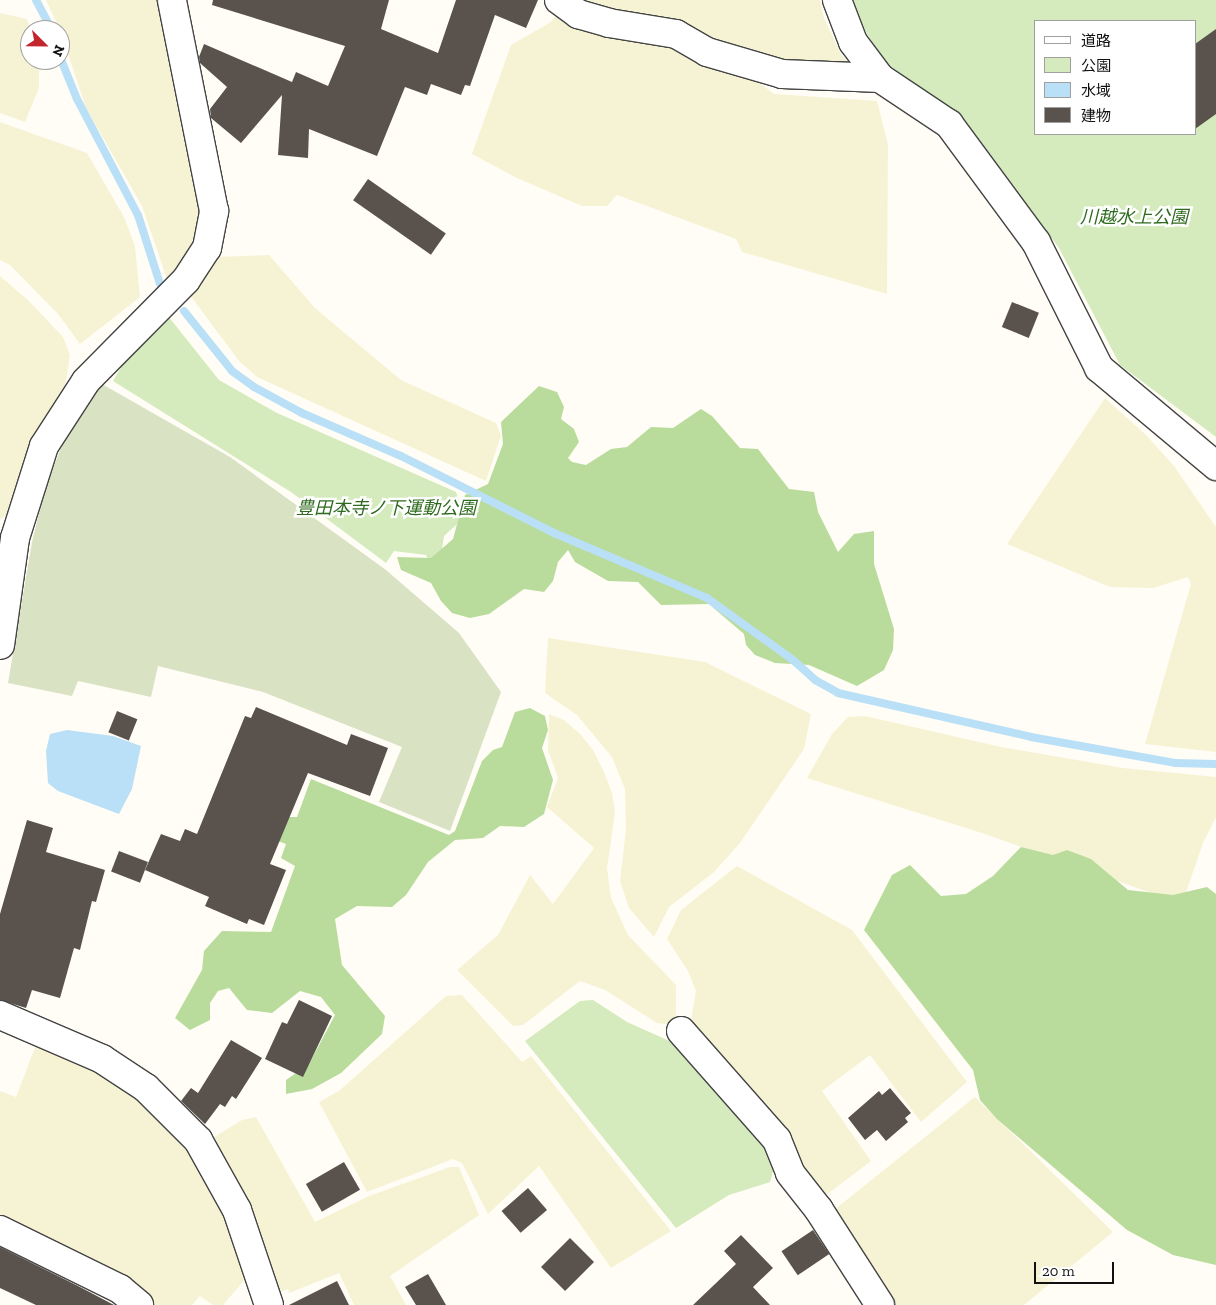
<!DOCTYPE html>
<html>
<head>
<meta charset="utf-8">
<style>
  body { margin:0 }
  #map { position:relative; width:1216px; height:1305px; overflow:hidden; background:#fffdf5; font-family:"Zilla Slab","Noto Sans JP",serif }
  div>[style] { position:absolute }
  .farmland>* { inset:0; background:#f6f3d4 }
  .green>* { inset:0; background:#d5ebbd }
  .forest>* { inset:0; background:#b9dc9c }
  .cemetery>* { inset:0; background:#d9e3c4 }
  .water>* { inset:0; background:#b9e0f7 }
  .stream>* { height:8px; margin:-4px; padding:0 4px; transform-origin:4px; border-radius:4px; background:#b9e0f7 }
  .building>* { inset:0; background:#5a524d; transform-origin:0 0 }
  .roads { filter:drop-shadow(1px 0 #444) drop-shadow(-1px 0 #444) drop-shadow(0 1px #444) drop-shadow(0 -1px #444) }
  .street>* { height:28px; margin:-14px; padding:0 14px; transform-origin:14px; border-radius:14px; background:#fff }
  span { translate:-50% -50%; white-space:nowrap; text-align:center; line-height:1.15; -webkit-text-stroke:5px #fff; paint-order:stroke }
  .park-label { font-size:18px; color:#2f6b1f; font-style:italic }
  .legend { position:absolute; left:1034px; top:20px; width:162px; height:115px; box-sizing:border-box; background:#fff; border:1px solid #a0a0a0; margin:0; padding:6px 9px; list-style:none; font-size:15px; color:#111 }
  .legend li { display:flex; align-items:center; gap:10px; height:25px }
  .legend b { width:25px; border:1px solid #a0a0a0 }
  .north { position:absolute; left:20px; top:20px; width:50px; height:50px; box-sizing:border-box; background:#fff; border:1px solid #a0a0a0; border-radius:50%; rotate:113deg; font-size:14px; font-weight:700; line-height:20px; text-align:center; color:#111 }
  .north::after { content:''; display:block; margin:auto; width:18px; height:22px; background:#c4262e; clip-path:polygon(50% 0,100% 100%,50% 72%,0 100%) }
  .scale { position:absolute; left:1034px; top:1262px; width:80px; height:22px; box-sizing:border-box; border:2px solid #111; border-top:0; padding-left:6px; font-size:15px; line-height:18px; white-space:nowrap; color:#111; -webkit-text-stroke:4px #fff; paint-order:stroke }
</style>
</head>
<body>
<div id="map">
  <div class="farmland">
    <i style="clip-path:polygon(46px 0,158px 0,199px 187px,198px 227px,190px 254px,168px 282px,142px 206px,86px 108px,60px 30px)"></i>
    <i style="clip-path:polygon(570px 0,820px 0,824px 18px,841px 54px,856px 73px,759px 61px)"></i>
    <i style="clip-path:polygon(561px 8px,653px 35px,745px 72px,774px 94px,877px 101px,888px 145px,887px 294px,742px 252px,736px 239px,617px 195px,607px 206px,582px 206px,517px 178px,472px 154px,511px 45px,551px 22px)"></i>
    <i style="clip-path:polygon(0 13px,27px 19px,31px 30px,30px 60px,39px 60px,39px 88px,25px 122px,0 113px)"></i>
    <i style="clip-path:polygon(0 122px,87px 153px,124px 217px,135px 246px,140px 297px,80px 344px,58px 314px,10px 265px,0 260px)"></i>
    <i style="clip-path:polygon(269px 255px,315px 308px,401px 380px,496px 423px,501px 436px,486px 481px,257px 377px,239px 361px,189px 294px,215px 257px)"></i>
    <i style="clip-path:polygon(0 276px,29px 301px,63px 337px,70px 355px,65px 387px,40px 428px,15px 495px,6px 516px,0 519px)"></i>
    <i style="clip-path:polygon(1105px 398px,1146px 435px,1174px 466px,1216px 527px,1216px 752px,1145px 744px,1191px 584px,1188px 577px,1153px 588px,1110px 587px,1007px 544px)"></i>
    <i style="clip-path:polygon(548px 638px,705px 662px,811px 714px,804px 749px,740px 843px,714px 872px,669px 907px,654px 937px,629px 908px,620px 881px,626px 829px,625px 789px,612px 757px,577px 715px,545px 693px)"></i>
    <i style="clip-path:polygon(549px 714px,564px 720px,580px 734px,593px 750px,604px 772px,612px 793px,615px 813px,607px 868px,611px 898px,628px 935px,676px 985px,676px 1014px,672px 1025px,657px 1023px,605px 990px,580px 981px,523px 1025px,513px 1026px,457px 970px,498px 935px,530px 875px,553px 904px,594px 848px,547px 807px,558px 778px,548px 750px)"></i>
    <i style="clip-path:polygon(865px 716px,1001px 747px,1123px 768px,1216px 777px,1216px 817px,1203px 843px,1182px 904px,985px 834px,807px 778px,832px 734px,848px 717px)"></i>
    <i style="clip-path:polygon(737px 866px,852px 930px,967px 1082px,921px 1122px,870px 1055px,822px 1091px,871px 1161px,821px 1199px,690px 1026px,696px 991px,688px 971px,667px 939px,681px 910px)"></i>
    <i style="clip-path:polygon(462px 995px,522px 1062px,531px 1056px,671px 1231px,611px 1268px,539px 1166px,488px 1214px,462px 1163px,453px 1159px,367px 1192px,319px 1102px,339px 1091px,446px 996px)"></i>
    <i style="clip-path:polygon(39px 1037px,145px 1096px,194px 1149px,234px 1225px,247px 1277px,223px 1305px,213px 1305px,200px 1296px,192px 1305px,151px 1305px,0 1222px,0 1091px,16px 1097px)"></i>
    <i style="clip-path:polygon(975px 1097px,1113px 1232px,1024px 1305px,896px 1305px,834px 1210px)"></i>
    <i style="clip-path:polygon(256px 1117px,315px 1222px,369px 1196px,450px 1167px,459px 1167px,479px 1215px,390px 1276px,406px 1305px,354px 1305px,339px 1273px,289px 1293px,288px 1289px,274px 1294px,211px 1139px,242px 1120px)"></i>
  </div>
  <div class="green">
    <i style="clip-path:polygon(evenodd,851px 0,1216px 0,1216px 437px,1120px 365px,1059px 248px,957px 112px,932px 98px,884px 61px,858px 19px,851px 0,1035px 21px,1195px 21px,1195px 134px,1035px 134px,1035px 21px)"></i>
    <i style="clip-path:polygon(168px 316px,219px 380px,277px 413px,456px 492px,465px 517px,444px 536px,438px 574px,432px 571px,426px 555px,394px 551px,386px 563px,291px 492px,113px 381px,131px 350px)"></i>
    <i style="clip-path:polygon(593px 1000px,627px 1022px,674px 1043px,760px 1135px,774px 1168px,770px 1182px,729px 1195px,676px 1228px,525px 1041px,580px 1001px)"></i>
  </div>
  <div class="forest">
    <i style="clip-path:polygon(539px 386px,557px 392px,564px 407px,561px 419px,574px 429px,579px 442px,568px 458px,572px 462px,586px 465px,611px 449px,627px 447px,651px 427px,673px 428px,701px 409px,712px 416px,740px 448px,758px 449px,789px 489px,814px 492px,818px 512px,838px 552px,854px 534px,874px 531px,874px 564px,894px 629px,893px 650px,884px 670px,857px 686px,809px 665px,775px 663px,755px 655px,746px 645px,744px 634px,709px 604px,661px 605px,638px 582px,608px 581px,575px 562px,568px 550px,558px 562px,553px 581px,544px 592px,524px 589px,489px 614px,470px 618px,452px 613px,441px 601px,431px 583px,401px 570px,397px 557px,431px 558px,453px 539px,465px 495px,488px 484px,503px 444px,501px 422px)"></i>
    <i style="clip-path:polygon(530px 708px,545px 716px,548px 730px,542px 748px,553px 780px,544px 814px,524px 827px,500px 826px,483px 838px,455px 840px,428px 862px,406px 895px,392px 907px,357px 906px,335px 919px,342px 965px,385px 1016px,382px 1034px,341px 1073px,312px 1089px,286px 1094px,286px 1080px,309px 1064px,335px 1015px,321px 997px,300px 991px,272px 1013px,247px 1010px,229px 988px,218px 991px,210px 1003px,210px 1020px,190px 1030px,175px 1018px,202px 970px,204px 951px,222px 931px,271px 932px,295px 866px,281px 858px,286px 844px,278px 841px,287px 817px,297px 817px,311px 779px,449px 835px,455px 831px,482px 761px,493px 750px,502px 747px,515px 712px)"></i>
    <i style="clip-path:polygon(1021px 847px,1053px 855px,1067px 850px,1091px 859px,1128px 890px,1173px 895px,1207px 887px,1216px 894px,1216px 1265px,1173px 1255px,1127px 1230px,997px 1119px,980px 1100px,973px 1070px,864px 930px,892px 875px,910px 865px,941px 896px,966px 894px,993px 876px)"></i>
  </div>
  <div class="cemetery">
    <i style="clip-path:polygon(102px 384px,230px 457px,386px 570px,459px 633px,501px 692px,450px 831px,379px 802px,402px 747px,263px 692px,158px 666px,151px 697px,78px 681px,72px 696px,8px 683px,32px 542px,46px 485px,66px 436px)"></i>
  </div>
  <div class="water">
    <i style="clip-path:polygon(67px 730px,113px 736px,141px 746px,132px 789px,119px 814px,58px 791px,48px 783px,46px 751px,50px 734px)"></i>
  </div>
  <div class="stream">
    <i style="left:36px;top:0;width:34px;rotate:62deg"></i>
    <i style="left:60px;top:57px;width:45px;rotate:68deg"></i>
    <i style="left:77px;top:99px;width:131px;rotate:62.3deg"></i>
    <i style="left:138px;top:215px;width:72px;rotate:72.3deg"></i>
    <i style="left:184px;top:311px;width:77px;rotate:51.3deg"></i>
    <i style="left:232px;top:371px;width:27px;rotate:36deg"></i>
    <i style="left:254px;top:387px;width:55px;rotate:28.4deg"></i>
    <i style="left:302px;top:413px;width:108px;rotate:23.5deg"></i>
    <i style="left:401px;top:456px;width:171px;rotate:26.7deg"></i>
    <i style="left:554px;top:533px;width:166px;rotate:23deg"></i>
    <i style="left:707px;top:598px;width:106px;rotate:35.8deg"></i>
    <i style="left:793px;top:660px;width:30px;rotate:42deg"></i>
    <i style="left:815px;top:680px;width:26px;rotate:29deg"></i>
    <i style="left:838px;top:693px;width:198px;rotate:12.8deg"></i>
    <i style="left:1031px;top:737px;width:146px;rotate:10.2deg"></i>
    <i style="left:1175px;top:763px;width:41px;rotate:1.4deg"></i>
  </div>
  <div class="building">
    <i style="clip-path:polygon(213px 0,389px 0,381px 29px,438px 53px,456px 0,538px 0,526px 28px,495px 15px,470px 86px,465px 85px,461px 95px,431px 84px,427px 95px,405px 87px,377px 156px,309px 129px,308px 158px,278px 155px,282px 95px,241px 143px,211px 118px,210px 109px,227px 87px,200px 63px,199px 57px,204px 44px,292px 82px,296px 72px,328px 86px,345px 46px,212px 5px)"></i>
    <i style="clip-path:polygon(1216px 29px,1216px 114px,1195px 129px,1195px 44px)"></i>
    <i style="left:368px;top:179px;width:95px;height:26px;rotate:35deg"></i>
    <i style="left:1012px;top:302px;width:29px;height:27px;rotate:22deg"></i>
    <i style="clip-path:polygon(256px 707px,347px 745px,351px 734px,388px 748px,370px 796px,308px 773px,270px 864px,286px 870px,264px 925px,249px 919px,247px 924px,205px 906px,209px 897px,145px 870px,161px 834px,180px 841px,185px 829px,197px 834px,245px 716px,251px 718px)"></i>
    <i style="left:117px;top:711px;width:22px;height:23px;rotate:22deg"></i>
    <i style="clip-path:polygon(27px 820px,53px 828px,46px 852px,105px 870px,96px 902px,92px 901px,80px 950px,74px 948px,60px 998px,32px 990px,26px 1008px,0 1000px,0 914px)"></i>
    <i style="left:119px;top:851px;width:31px;height:22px;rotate:21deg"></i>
    <i style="clip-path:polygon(299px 1000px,332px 1016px,303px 1077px,265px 1059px,282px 1022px,287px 1024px)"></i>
    <i style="clip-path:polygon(231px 1040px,262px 1058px,236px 1099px,232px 1096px,225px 1107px,220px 1104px,205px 1124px,181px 1101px,191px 1088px,198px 1093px)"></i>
    <i style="clip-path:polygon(890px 1088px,911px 1113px,905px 1118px,908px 1122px,886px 1141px,877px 1130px,865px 1140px,848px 1118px,879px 1091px,882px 1095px)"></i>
    <i style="left:344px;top:1162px;width:32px;height:44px;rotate:60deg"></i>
    <i style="left:528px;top:1188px;width:29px;height:35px;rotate:49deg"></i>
    <i style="left:813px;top:1230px;width:29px;height:38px;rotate:56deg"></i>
    <i style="clip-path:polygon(741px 1235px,773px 1268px,753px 1287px,770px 1305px,693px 1305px,736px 1264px,724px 1251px)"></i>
    <i style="left:570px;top:1238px;width:34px;height:41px;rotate:45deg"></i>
    <i style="clip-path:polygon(0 1247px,78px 1286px,114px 1305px,36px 1305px,0 1288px)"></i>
    <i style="clip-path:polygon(428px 1274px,446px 1305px,416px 1305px,405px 1287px)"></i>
    <i style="clip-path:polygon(337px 1281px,349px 1305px,289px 1305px)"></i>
  </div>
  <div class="roads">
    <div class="street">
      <i style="left:559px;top:0;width:24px;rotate:36deg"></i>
      <i style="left:578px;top:14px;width:32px;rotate:16deg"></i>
      <i style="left:609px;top:23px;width:68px;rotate:9.3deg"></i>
      <i style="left:676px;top:34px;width:36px;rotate:30deg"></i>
      <i style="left:707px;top:52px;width:78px;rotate:16.3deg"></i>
      <i style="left:782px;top:74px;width:98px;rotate:2.3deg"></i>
      <i style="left:837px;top:0;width:45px;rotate:69.1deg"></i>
      <i style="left:853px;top:42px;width:45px;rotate:53.1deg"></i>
      <i style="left:880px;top:78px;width:83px;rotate:33.7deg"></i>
      <i style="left:949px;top:124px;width:147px;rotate:53.6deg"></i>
      <i style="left:1036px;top:242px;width:141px;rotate:63.4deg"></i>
      <i style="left:1099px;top:368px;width:153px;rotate:39.9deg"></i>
      <i style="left:0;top:645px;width:108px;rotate:-82deg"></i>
      <i style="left:15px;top:538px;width:96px;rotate:-72.5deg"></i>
      <i style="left:44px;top:446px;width:77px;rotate:-57.1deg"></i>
      <i style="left:86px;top:381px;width:142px;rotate:-45.3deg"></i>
      <i style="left:186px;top:280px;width:38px;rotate:-57deg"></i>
      <i style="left:207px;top:248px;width:38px;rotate:-79deg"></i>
      <i style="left:214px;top:211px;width:215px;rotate:-101.3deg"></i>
      <i style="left:0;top:1015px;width:111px;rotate:23.3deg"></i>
      <i style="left:102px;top:1059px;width:53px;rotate:33.4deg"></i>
      <i style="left:146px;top:1088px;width:74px;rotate:45deg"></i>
      <i style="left:198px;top:1140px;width:80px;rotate:60.9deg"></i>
      <i style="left:237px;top:1210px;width:100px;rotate:71.4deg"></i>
      <i style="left:681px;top:1031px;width:145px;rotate:48.6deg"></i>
      <i style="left:777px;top:1140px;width:35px;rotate:68deg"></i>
      <i style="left:790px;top:1173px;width:47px;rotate:51.9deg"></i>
      <i style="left:819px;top:1210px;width:113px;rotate:57.3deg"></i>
      <i style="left:0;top:1230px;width:134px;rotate:26.2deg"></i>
      <i style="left:120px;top:1289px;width:25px;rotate:40deg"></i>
    </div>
  </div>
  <div class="park-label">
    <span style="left:1134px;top:217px">川越水上公園</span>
    <span style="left:386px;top:508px">豊田本寺ノ下運動公園</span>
  </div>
  <ul class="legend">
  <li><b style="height:6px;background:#fff"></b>道路</li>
  <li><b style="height:14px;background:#d5ebbd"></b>公園</li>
  <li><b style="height:14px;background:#b9e0f7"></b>水域</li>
  <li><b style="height:14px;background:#5a524d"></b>建物</li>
  </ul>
  <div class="north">N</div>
  <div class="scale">20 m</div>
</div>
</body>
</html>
